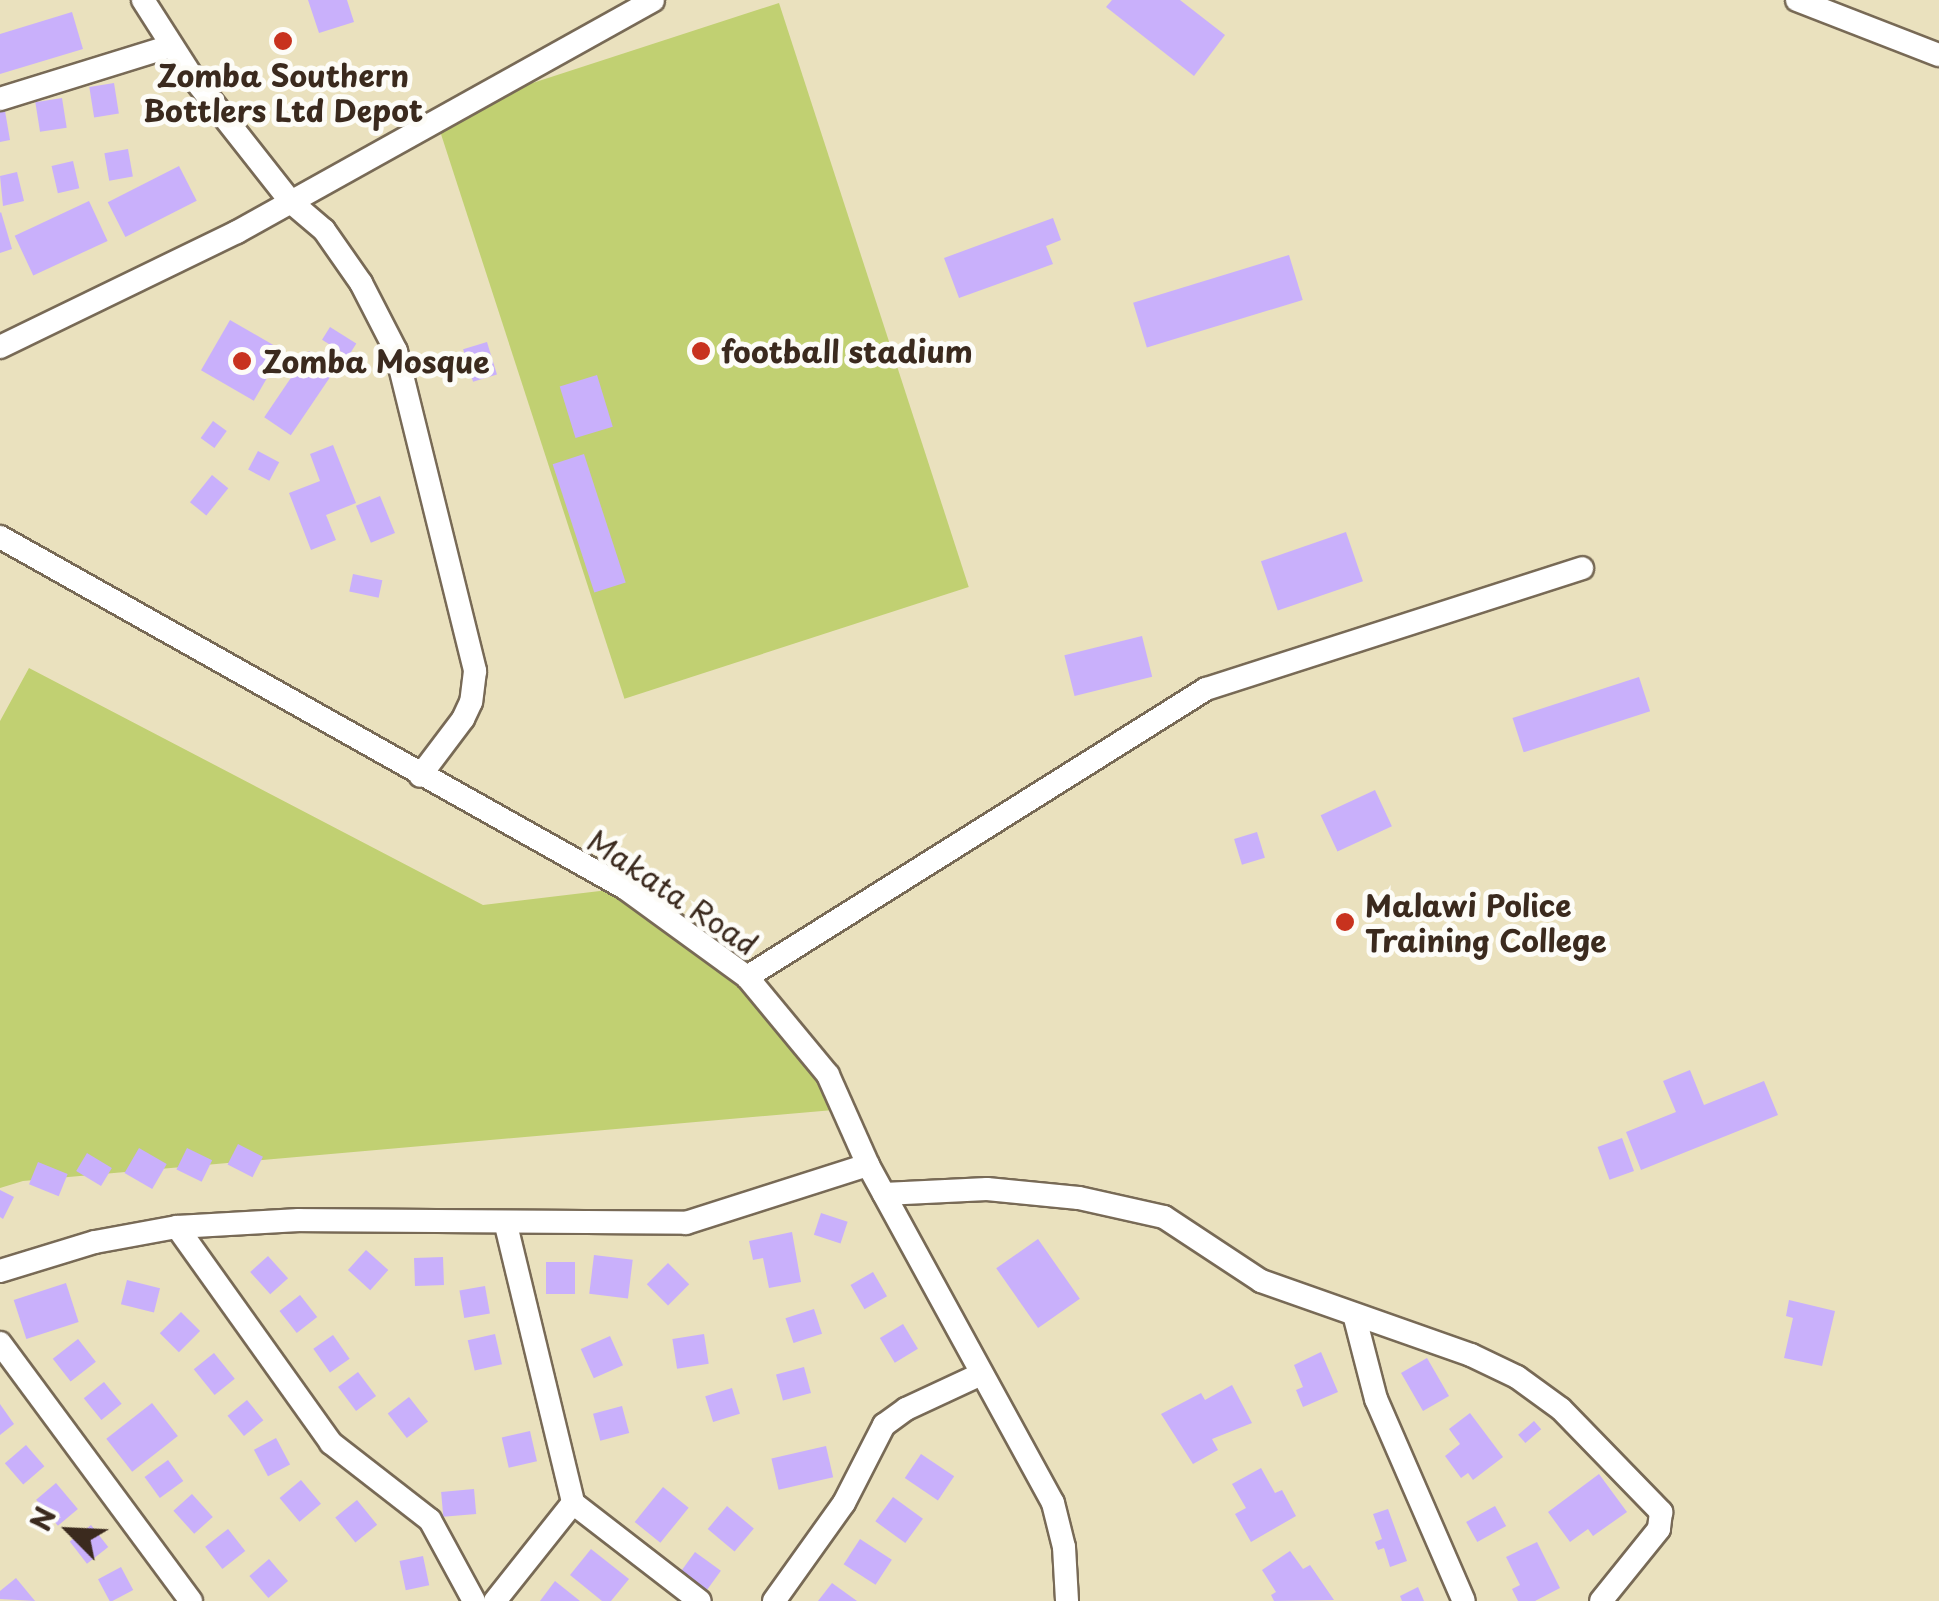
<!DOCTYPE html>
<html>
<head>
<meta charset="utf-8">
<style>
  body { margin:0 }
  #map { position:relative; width:1939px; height:1601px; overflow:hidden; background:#eae1be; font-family:"Playpen Sans",sans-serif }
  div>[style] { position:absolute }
  .green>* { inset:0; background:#c1d072; transform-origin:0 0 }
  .building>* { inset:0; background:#c9b0fb; transform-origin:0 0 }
  .roads { filter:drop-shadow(2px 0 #786a56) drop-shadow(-2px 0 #786a56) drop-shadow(0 2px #786a56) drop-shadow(0 -2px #786a56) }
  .street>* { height:22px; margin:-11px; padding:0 11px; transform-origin:11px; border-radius:11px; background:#fff }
  .dots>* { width:28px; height:28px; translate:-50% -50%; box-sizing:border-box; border:5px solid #fdfcf7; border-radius:50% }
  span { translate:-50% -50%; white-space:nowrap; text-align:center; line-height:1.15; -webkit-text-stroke:10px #fdfcf7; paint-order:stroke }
  .poi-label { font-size:30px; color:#3b2a1e; font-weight:700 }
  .left { translate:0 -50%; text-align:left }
  .street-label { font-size:30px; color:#3b2a1e }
  .north { position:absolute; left:20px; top:1481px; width:100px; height:100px; -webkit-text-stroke:8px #fdfcf7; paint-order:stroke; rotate:294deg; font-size:28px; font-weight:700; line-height:40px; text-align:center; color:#3b2a1e }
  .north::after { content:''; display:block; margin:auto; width:35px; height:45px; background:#3b2a1e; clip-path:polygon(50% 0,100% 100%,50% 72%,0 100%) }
</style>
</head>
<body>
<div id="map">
  <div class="green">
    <i style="left:779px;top:3px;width:614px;height:362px;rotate:72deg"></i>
    <i style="clip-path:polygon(29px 668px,483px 905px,625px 888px,747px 977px,845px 1109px,23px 1181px,0 1188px,0 721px)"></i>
  </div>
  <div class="building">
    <i style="clip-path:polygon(308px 0,347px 0,354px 22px,319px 33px)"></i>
    <i style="clip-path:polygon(1112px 0,1180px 0,1225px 35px,1194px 76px,1106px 7px)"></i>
    <i style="clip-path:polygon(72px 12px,83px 49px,0 74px,0 34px)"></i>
    <i style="left:114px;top:83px;width:31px;height:25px;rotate:81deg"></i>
    <i style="left:62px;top:98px;width:30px;height:27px;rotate:81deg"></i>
    <i style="clip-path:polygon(5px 111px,10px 140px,0 142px,0 112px)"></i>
    <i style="left:128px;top:149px;width:28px;height:24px;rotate:80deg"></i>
    <i style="left:73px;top:161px;width:28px;height:22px;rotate:77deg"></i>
    <i style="left:179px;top:166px;width:39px;height:80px;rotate:63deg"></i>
    <i style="clip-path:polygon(17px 172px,24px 201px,3px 206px,0 176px)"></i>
    <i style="left:89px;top:201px;width:44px;height:82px;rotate:65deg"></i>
    <i style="clip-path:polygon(1px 212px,12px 249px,0 253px,0 213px)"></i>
    <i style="clip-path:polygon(1053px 218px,1061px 240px,1046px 246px,1053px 264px,959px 298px,944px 258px)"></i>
    <i style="left:1289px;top:255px;width:47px;height:163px;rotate:73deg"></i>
    <i style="left:230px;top:320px;width:61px;height:58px;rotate:30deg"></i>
    <i style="left:330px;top:327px;width:31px;height:15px;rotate:32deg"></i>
    <i style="left:487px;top:342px;width:34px;height:25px;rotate:73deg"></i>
    <i style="left:309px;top:351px;width:32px;height:80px;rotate:34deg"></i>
    <i style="left:597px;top:375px;width:54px;height:39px;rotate:73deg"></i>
    <i style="left:213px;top:421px;width:17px;height:21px;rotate:36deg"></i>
    <i style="clip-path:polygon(333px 445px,356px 503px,326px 515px,336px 540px,311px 550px,289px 493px,320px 481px,310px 454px)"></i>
    <i style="left:258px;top:451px;width:24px;height:21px;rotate:28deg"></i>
    <i style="left:584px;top:454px;width:135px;height:33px;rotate:72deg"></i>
    <i style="left:212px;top:475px;width:21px;height:35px;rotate:39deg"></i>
    <i style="left:380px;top:496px;width:40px;height:26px;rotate:68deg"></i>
    <i style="left:1346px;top:532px;width:52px;height:90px;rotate:71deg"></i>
    <i style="left:353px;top:574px;width:30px;height:18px;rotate:12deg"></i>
    <i style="left:1142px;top:636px;width:42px;height:80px;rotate:76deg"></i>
    <i style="left:1639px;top:677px;width:36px;height:133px;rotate:72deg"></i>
    <i style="left:1375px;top:790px;width:40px;height:60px;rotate:65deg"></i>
    <i style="left:1257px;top:832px;width:27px;height:24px;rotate:73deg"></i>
    <i style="clip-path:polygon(1690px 1070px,1704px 1105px,1764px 1081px,1778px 1115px,1641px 1170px,1626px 1132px,1676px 1112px,1663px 1081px)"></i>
    <i style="left:1622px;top:1138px;width:35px;height:26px;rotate:70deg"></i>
    <i style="left:238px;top:1144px;width:28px;height:23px;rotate:27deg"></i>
    <i style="left:139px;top:1148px;width:32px;height:29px;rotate:30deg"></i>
    <i style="left:187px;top:1148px;width:28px;height:24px;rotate:26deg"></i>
    <i style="left:87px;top:1153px;width:29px;height:21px;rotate:31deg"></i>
    <i style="left:38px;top:1162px;width:32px;height:24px;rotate:22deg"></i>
    <i style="clip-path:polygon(0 1190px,14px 1197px,3px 1219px,0 1217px)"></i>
    <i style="left:821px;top:1213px;width:28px;height:23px;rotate:18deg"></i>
    <i style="clip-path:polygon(792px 1232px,801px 1282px,769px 1288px,763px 1258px,753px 1260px,749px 1241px)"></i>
    <i style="left:1038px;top:1239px;width:73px;height:51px;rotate:55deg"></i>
    <i style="left:366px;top:1250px;width:30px;height:27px;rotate:42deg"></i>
    <i style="left:594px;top:1255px;width:39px;height:39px;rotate:7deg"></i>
    <i style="left:268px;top:1256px;width:30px;height:24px;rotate:48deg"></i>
    <i style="left:443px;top:1257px;width:28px;height:29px;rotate:88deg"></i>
    <i style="left:575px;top:1262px;width:32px;height:29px;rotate:90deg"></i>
    <i style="left:668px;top:1263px;width:30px;height:30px;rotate:45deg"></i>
    <i style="left:873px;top:1272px;width:28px;height:26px;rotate:60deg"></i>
    <i style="left:127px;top:1280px;width:34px;height:25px;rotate:14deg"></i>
    <i style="left:66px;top:1283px;width:41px;height:55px;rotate:72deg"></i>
    <i style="left:485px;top:1286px;width:28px;height:26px;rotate:80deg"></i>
    <i style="left:300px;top:1295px;width:28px;height:26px;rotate:52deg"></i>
    <i style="clip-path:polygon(1789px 1300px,1835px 1311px,1822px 1366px,1784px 1358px,1793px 1318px,1786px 1316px)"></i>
    <i style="left:814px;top:1309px;width:26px;height:30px;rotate:72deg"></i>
    <i style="left:181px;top:1312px;width:27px;height:30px;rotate:45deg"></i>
    <i style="left:903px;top:1324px;width:29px;height:27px;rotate:59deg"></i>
    <i style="left:495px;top:1334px;width:31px;height:28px;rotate:77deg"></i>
    <i style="left:704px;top:1334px;width:30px;height:32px;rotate:81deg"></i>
    <i style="left:333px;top:1335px;width:29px;height:24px;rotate:55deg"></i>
    <i style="left:610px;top:1336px;width:32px;height:32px;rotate:66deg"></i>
    <i style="left:78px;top:1339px;width:29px;height:32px;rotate:52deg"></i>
    <i style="clip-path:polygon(1321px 1352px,1338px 1392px,1303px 1407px,1296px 1390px,1303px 1387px,1294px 1365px)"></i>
    <i style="left:214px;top:1353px;width:33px;height:26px;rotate:51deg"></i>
    <i style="left:1427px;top:1358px;width:44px;height:30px;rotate:60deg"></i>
    <i style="left:804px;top:1367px;width:27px;height:29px;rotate:75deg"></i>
    <i style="left:358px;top:1372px;width:30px;height:25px;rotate:53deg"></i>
    <i style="left:104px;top:1382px;width:28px;height:26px;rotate:51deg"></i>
    <i style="clip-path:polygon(1232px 1385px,1252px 1423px,1212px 1439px,1218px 1450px,1193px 1464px,1161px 1414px,1201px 1393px,1205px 1400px)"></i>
    <i style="left:732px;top:1388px;width:27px;height:28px;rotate:73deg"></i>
    <i style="left:409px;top:1397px;width:31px;height:27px;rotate:52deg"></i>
    <i style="left:247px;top:1400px;width:26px;height:25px;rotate:51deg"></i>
    <i style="left:152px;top:1403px;width:42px;height:58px;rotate:52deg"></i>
    <i style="clip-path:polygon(0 1404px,14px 1424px,0 1435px)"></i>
    <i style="left:622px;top:1406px;width:28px;height:30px;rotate:75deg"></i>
    <i style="clip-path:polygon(1470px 1413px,1503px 1457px,1473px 1480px,1468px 1473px,1461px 1478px,1445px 1456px,1460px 1444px,1449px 1429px)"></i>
    <i style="left:1534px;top:1421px;width:11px;height:21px;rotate:49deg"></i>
    <i style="left:530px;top:1431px;width:31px;height:29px;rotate:77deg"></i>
    <i style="left:276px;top:1438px;width:30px;height:25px;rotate:62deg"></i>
    <i style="left:26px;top:1445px;width:28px;height:28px;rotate:49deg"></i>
    <i style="left:826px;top:1446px;width:32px;height:56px;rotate:77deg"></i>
    <i style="left:921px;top:1454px;width:40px;height:29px;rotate:34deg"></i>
    <i style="left:168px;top:1460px;width:26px;height:29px;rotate:54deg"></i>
    <i style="clip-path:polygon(1261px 1468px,1275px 1493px,1282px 1490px,1296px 1516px,1251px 1542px,1235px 1514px,1246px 1508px,1232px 1484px)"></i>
    <i style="clip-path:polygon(1599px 1474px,1627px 1512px,1593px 1536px,1588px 1529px,1570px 1542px,1548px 1512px)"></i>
    <i style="left:301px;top:1480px;width:31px;height:28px;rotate:50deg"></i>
    <i style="left:56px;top:1483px;width:34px;height:26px;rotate:50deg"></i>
    <i style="left:663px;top:1487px;width:33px;height:45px;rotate:39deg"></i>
    <i style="left:474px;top:1489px;width:25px;height:33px;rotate:85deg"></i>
    <i style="left:192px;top:1494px;width:31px;height:25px;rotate:48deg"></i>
    <i style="left:893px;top:1497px;width:37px;height:30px;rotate:36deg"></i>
    <i style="left:357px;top:1500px;width:32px;height:28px;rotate:51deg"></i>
    <i style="left:727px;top:1506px;width:35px;height:30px;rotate:40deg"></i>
    <i style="left:1495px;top:1506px;width:23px;height:33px;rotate:61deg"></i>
    <i style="clip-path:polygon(1388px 1509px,1407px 1561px,1390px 1567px,1384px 1548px,1378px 1550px,1375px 1542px,1382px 1539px,1373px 1514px)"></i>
    <i style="left:91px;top:1525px;width:28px;height:27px;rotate:52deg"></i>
    <i style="left:228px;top:1529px;width:28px;height:29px;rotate:52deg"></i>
    <i style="left:860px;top:1539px;width:38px;height:30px;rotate:33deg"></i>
    <i style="clip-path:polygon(1537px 1542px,1560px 1588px,1535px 1601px,1518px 1601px,1512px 1589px,1520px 1585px,1506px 1557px)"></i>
    <i style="clip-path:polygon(591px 1549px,629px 1579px,611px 1601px,602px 1601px,570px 1575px)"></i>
    <i style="clip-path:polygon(1290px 1551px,1303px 1569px,1310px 1565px,1334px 1600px,1274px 1601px,1271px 1595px,1276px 1592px,1262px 1570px)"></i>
    <i style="left:695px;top:1552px;width:32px;height:29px;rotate:36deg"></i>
    <i style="left:423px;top:1556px;width:30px;height:24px;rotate:78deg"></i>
    <i style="left:269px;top:1559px;width:29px;height:26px;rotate:49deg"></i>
    <i style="left:121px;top:1567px;width:26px;height:26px;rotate:62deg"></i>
    <i style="clip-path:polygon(16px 1578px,35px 1601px,0 1599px,0 1591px)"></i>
    <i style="clip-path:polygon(555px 1581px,580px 1601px,540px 1601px)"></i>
    <i style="clip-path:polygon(832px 1583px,857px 1601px,818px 1601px)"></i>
    <i style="clip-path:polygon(1418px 1587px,1424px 1601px,1402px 1601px,1400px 1596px)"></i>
  </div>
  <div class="roads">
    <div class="street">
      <i style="left:143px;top:0;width:89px;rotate:57.4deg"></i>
      <i style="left:191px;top:75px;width:162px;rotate:51.8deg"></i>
      <i style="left:291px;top:202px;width:43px;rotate:40.3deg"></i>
      <i style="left:324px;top:230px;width:65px;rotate:55.1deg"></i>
      <i style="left:361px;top:283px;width:76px;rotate:62.8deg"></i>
      <i style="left:396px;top:351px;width:330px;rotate:76.1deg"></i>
      <i style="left:475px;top:671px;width:31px;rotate:97deg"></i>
      <i style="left:471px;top:702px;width:19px;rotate:115deg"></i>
      <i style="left:463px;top:719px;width:71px;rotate:127deg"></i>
      <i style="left:1797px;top:0;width:152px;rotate:21.2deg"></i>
      <i style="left:0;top:99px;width:179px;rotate:-17.2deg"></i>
      <i style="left:0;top:347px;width:263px;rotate:-25.9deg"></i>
      <i style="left:237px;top:232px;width:476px;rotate:-29.1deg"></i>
      <i style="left:0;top:537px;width:717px;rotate:29.32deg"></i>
      <i style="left:625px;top:888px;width:151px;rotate:36.1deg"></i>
      <i style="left:747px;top:977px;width:127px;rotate:50.4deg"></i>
      <i style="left:828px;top:1075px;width:98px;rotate:66deg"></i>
      <i style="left:868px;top:1165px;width:385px;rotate:61.3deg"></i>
      <i style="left:1053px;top:1503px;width:45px;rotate:76deg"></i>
      <i style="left:1064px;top:1547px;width:54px;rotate:86.8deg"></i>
      <i style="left:747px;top:977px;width:542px;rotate:-32.11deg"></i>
      <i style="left:1206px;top:689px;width:395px;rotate:-17.8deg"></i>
      <i style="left:884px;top:1194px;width:103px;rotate:-2.8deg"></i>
      <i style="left:987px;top:1189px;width:92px;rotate:5.6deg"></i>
      <i style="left:1079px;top:1198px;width:87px;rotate:12.6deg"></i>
      <i style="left:1164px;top:1217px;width:116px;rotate:33.4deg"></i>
      <i style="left:1261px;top:1281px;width:223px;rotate:19.4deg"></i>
      <i style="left:1471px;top:1355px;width:51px;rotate:25.6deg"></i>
      <i style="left:1517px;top:1377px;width:54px;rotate:36deg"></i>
      <i style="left:1561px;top:1409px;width:144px;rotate:45.8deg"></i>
      <i style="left:1661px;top:1512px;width:17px;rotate:97deg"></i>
      <i style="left:1659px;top:1529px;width:92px;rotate:128.9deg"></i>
      <i style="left:506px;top:1225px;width:286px;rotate:76.4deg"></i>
      <i style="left:573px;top:1503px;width:160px;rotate:37.7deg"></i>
      <i style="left:177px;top:1227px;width:265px;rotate:54.5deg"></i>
      <i style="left:331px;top:1443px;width:125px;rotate:37.9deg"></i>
      <i style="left:430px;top:1520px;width:92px;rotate:61.5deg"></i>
      <i style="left:0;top:1271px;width:99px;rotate:-17deg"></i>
      <i style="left:95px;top:1242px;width:83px;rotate:-10.4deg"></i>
      <i style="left:177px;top:1227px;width:122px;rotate:-3.3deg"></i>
      <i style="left:299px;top:1220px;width:387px;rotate:0.4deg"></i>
      <i style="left:686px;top:1223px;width:191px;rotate:-17.7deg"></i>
      <i style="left:1355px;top:1318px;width:84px;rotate:75.5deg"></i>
      <i style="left:1376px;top:1399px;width:220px;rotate:66.5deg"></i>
      <i style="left:0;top:1343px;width:321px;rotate:53.5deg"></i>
      <i style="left:495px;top:1601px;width:125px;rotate:-51.5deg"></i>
      <i style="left:774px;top:1601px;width:120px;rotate:-54.5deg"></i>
      <i style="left:844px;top:1503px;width:88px;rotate:-62.9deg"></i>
      <i style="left:884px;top:1425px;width:27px;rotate:-36deg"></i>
      <i style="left:906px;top:1409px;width:83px;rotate:-25deg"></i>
    </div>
  </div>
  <div class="dots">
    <i style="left:283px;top:41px;background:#c8321e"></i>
    <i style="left:701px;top:351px;background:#c8321e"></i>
    <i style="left:242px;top:361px;background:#c8321e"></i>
    <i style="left:1345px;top:922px;background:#c8321e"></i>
  </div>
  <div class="poi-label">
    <span style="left:283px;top:92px">Zomba Southern<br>Bottlers Ltd Depot</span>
    <span class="left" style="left:721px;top:351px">football stadium</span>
    <span class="left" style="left:262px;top:361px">Zomba Mosque</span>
    <span class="left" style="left:1365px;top:922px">Malawi Police<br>Training College</span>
  </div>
  <div class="street-label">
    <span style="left:673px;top:892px;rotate:34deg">Makata Road</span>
  </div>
  <div class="north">N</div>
</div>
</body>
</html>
